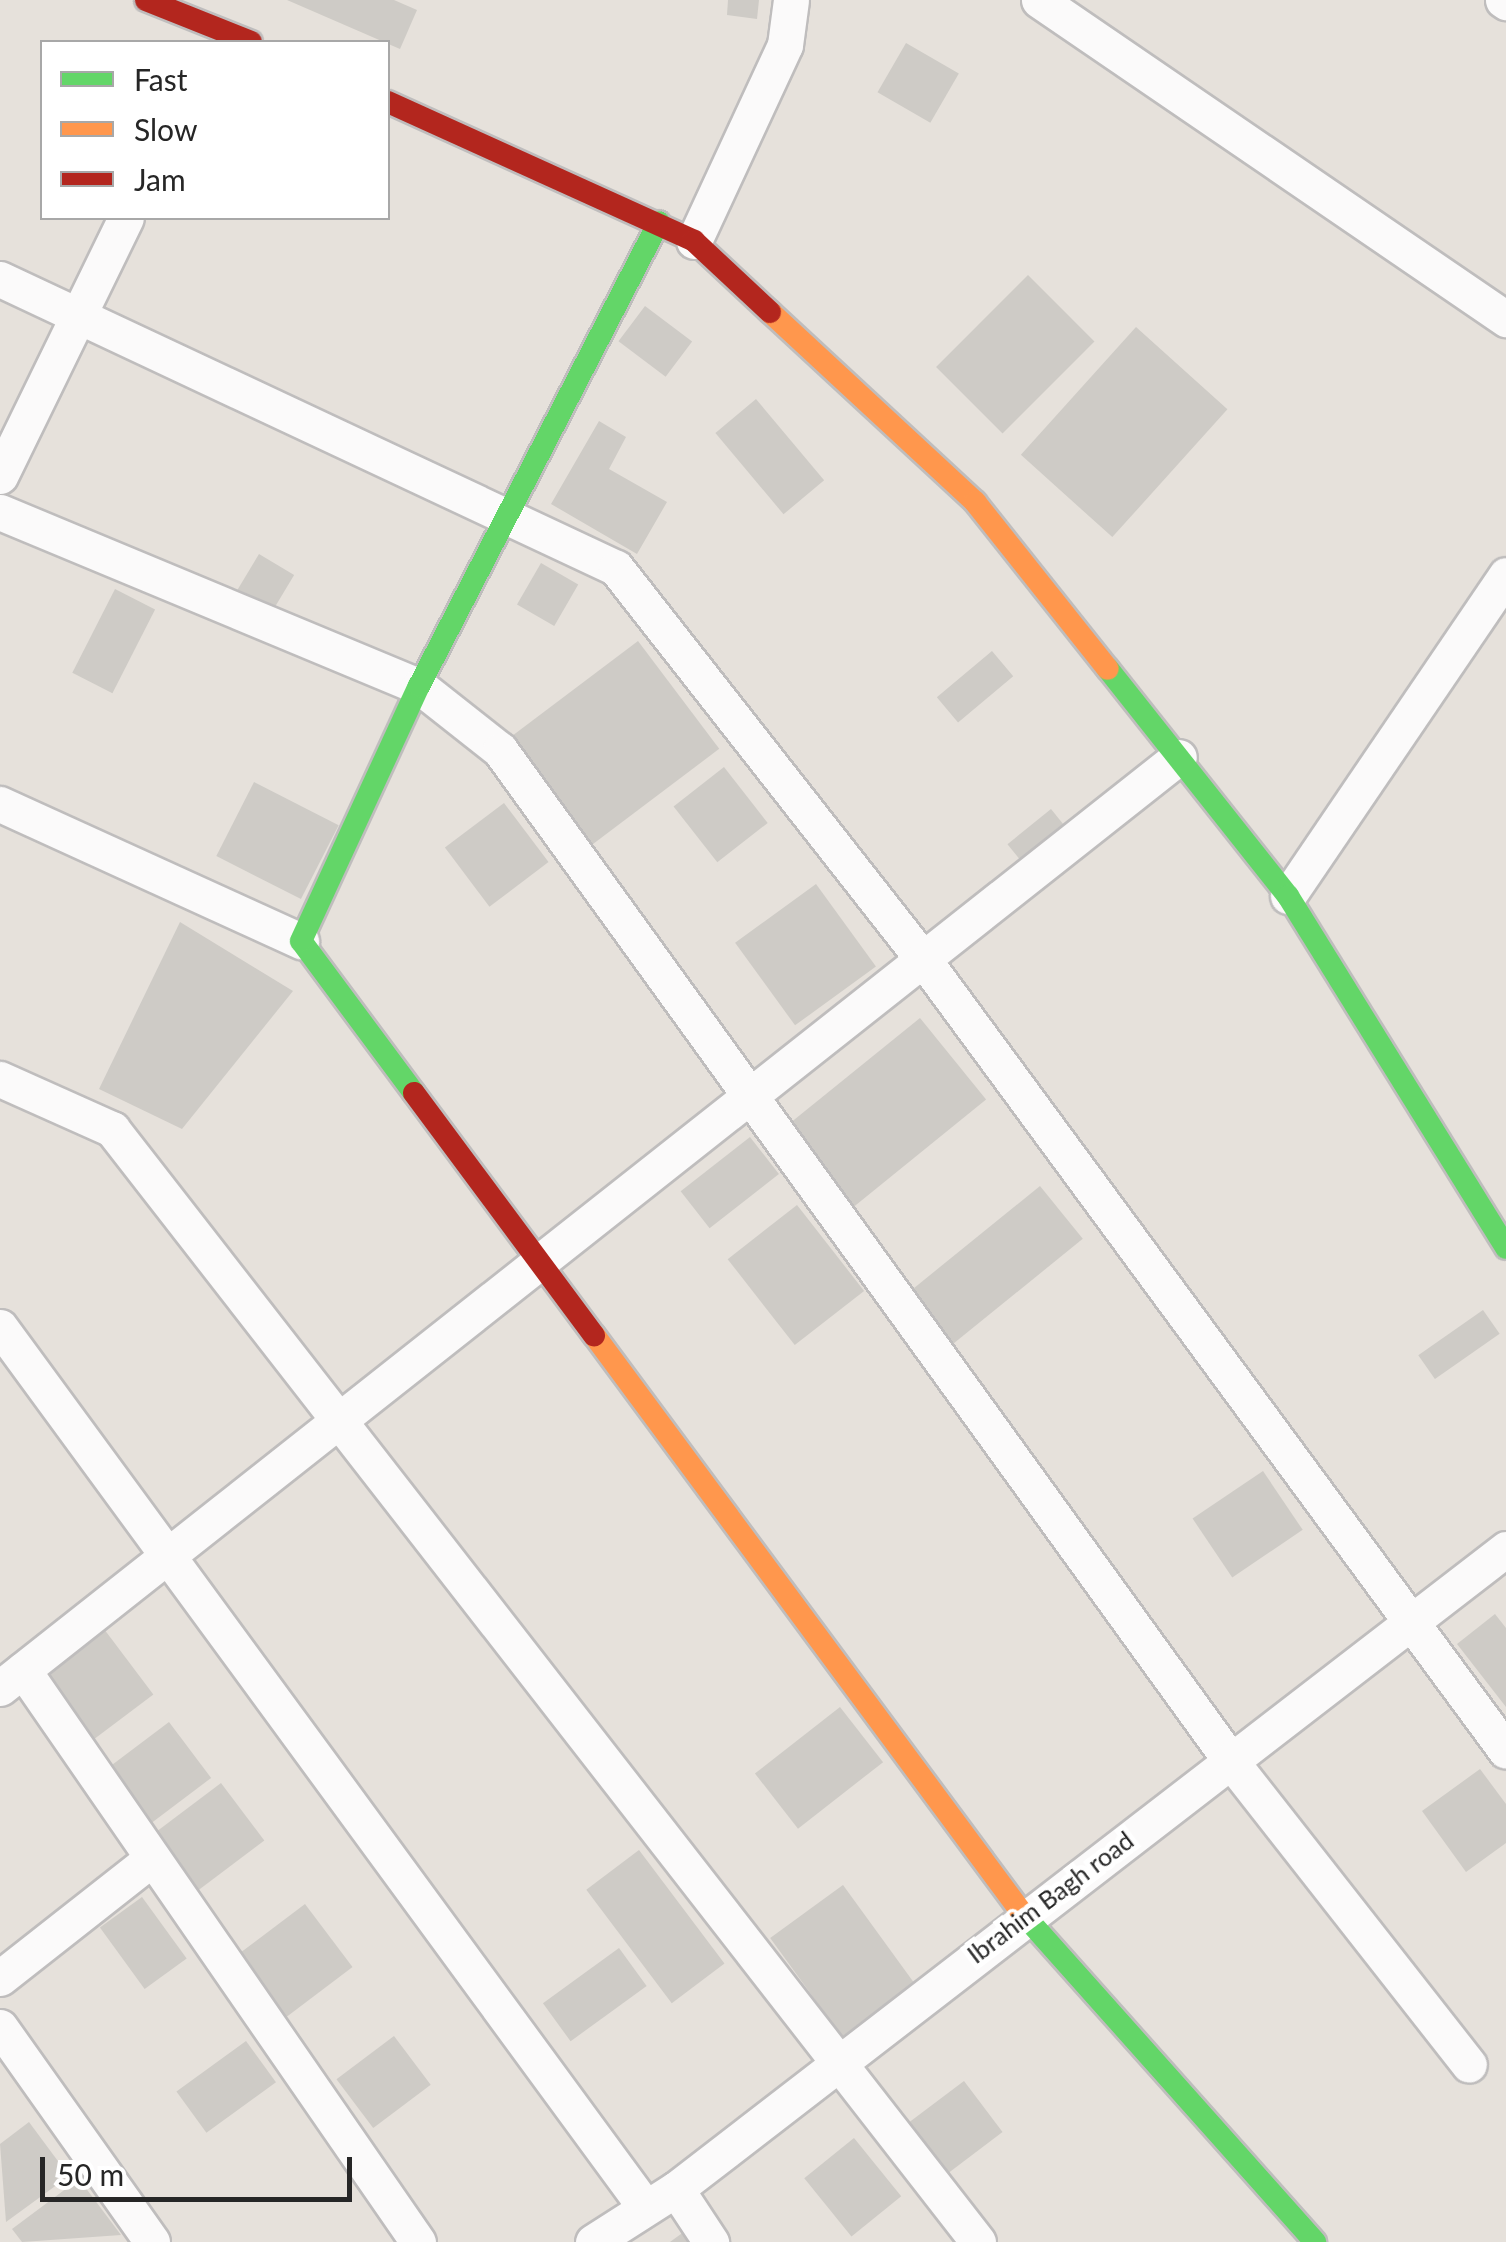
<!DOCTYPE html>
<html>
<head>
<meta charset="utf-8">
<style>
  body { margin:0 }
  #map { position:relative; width:1506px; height:2242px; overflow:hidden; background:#e6e1db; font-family:Lato,sans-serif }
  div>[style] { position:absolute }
  .building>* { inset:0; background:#cecbc6; transform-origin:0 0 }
  .roads { filter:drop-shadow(2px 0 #bfbdbd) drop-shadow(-2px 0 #bfbdbd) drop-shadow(0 2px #bfbdbd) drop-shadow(0 -2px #bfbdbd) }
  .street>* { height:35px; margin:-17.5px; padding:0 17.5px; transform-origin:17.5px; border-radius:17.5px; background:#fbfafa }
  .fast>* { height:22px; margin:-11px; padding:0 11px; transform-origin:11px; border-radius:11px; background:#63d668 }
  .slow>* { height:22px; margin:-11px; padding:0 11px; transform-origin:11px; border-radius:11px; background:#ff974d }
  .jam>* { height:22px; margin:-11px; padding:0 11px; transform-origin:11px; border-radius:11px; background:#b3261e }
  span { translate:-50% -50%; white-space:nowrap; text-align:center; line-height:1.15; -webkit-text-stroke:10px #fff; paint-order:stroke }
  .street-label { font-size:25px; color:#262626 }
  .legend { position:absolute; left:40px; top:40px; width:350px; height:180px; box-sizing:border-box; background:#fff; border:2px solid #a8a8a8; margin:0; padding:12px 18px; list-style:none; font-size:30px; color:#262626 }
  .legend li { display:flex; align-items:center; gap:20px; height:50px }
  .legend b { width:50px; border:2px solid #a8a8a8 }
  .scale { position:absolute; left:40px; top:2157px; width:312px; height:45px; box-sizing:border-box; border:5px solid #262626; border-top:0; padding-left:12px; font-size:30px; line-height:35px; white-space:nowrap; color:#262626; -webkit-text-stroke:8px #fff; paint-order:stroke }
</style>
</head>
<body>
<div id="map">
  <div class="building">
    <i style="clip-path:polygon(287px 0,394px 0,417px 10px,400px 49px)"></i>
    <i style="clip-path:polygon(728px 0,759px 0,757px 19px,727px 15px)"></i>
    <i style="left:906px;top:43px;width:61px;height:57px;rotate:30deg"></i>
    <i style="left:1028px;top:275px;width:94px;height:130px;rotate:45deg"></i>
    <i style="left:645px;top:306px;width:59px;height:44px;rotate:37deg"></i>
    <i style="left:1136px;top:327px;width:123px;height:172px;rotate:42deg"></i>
    <i style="left:756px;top:399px;width:106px;height:53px;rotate:50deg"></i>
    <i style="clip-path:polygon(599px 421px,626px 437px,609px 469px,667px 502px,637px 554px,551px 504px)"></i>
    <i style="left:259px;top:554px;width:41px;height:42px;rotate:31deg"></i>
    <i style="left:541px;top:563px;width:43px;height:48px;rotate:30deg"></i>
    <i style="left:115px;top:589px;width:45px;height:94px;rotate:27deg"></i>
    <i style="left:638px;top:641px;width:135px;height:163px;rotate:53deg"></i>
    <i style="left:992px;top:651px;width:33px;height:72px;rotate:50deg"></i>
    <i style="left:724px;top:767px;width:71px;height:64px;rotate:52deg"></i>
    <i style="left:254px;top:782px;width:95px;height:83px;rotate:27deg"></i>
    <i style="left:504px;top:803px;width:74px;height:74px;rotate:53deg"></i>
    <i style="left:1051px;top:809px;width:26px;height:56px;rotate:51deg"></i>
    <i style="left:816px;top:884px;width:102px;height:100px;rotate:54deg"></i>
    <i style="clip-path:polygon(180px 922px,293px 991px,182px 1129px,99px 1089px)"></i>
    <i style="left:920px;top:1018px;width:105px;height:171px;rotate:51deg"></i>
    <i style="left:750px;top:1137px;width:47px;height:88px;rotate:52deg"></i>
    <i style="left:1040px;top:1186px;width:68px;height:179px;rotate:51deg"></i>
    <i style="left:797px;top:1205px;width:109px;height:88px;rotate:52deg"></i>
    <i style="left:1483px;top:1310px;width:29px;height:79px;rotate:55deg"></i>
    <i style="left:1263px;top:1471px;width:71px;height:85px;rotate:56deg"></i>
    <i style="clip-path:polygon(1495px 1614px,1506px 1628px,1506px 1707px,1457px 1644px)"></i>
    <i style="left:104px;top:1629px;width:82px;height:74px;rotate:53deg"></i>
    <i style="left:840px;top:1707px;width:70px;height:108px;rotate:52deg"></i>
    <i style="left:169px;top:1722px;width:70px;height:81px;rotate:53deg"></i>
    <i style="clip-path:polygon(1480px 1769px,1506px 1804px,1506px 1843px,1466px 1872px,1422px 1811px)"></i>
    <i style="left:221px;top:1783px;width:72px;height:86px;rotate:53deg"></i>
    <i style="left:639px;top:1850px;width:142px;height:66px;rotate:53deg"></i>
    <i style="left:843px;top:1885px;width:122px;height:90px;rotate:54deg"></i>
    <i style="left:142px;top:1897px;width:76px;height:52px;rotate:54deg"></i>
    <i style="left:305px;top:1904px;width:79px;height:89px;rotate:53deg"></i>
    <i style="left:619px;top:1948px;width:47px;height:94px;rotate:54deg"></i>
    <i style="left:394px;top:2036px;width:61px;height:72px;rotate:53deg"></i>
    <i style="left:246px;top:2041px;width:51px;height:86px;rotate:54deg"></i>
    <i style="left:964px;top:2081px;width:64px;height:74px;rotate:53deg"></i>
    <i style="clip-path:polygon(29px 2122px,69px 2176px,6px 2222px,0 2144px)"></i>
    <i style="left:854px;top:2138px;width:75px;height:64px;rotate:51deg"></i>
    <i style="clip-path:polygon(79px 2179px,121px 2235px,22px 2242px,12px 2229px)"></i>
    <i style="clip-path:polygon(685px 2231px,693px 2242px,670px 2242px)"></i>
  </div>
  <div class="roads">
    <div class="street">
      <i style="left:1039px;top:0;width:566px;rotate:34.34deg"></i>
      <i style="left:1503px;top:0;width:4px;rotate:34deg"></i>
      <i style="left:694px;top:241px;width:216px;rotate:-65.1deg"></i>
      <i style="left:785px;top:45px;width:45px;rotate:-82.4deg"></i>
      <i style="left:0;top:279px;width:680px;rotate:25.13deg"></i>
      <i style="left:616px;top:568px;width:497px;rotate:51.9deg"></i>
      <i style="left:923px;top:959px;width:983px;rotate:53.64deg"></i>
      <i style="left:0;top:476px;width:287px;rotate:-64deg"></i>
      <i style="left:0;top:512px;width:454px;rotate:22.6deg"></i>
      <i style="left:419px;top:686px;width:103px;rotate:38.3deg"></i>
      <i style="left:500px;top:750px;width:1246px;rotate:54.14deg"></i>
      <i style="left:1230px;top:1760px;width:387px;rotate:51.9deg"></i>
      <i style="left:0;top:804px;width:331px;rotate:24.5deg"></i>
      <i style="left:1288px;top:896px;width:388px;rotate:-55.8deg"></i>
      <i style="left:0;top:1079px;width:123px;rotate:24.1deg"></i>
      <i style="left:112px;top:1129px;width:1410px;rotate:52.11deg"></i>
      <i style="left:0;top:1327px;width:1086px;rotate:53.76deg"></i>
      <i style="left:23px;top:1670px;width:695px;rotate:55.37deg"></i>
      <i style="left:0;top:1688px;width:1502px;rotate:-38.3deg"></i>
      <i style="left:0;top:1978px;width:191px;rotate:-38.2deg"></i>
      <i style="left:0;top:2027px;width:263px;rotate:54.7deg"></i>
      <i style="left:676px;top:2189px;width:64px;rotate:56.6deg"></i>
      <i style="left:593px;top:2242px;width:98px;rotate:-32.6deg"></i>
      <i style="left:676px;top:2189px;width:1048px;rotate:-37.64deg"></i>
    </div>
    <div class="fast">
      <i style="left:1108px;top:669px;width:290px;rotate:51.6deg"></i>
      <i style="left:1288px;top:896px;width:414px;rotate:58.2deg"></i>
      <i style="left:414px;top:1093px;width:189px;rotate:-126.6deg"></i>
      <i style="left:301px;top:941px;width:281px;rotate:-65.2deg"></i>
      <i style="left:419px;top:686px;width:522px;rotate:-62.65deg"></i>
      <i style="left:1022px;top:1913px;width:441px;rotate:48.3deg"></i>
    </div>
    <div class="slow">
      <i style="left:770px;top:312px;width:280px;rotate:42.8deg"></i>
      <i style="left:975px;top:502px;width:213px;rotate:51.5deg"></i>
      <i style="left:594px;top:1335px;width:719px;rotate:53.48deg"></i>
    </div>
    <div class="jam">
      <i style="left:146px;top:0;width:113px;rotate:21.8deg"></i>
      <i style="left:388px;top:102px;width:336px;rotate:24.4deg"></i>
      <i style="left:694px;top:241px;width:104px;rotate:43.1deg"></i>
      <i style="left:414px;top:1093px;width:302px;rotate:53.4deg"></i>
    </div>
  </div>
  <div class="street-label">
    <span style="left:1050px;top:1897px;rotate:-37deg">Ibrahim Bagh road</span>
  </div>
  <ul class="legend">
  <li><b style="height:12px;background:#63d668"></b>Fast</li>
  <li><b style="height:12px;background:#ff974d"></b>Slow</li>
  <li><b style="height:12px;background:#b3261e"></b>Jam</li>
  </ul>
  <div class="scale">50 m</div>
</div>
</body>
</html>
